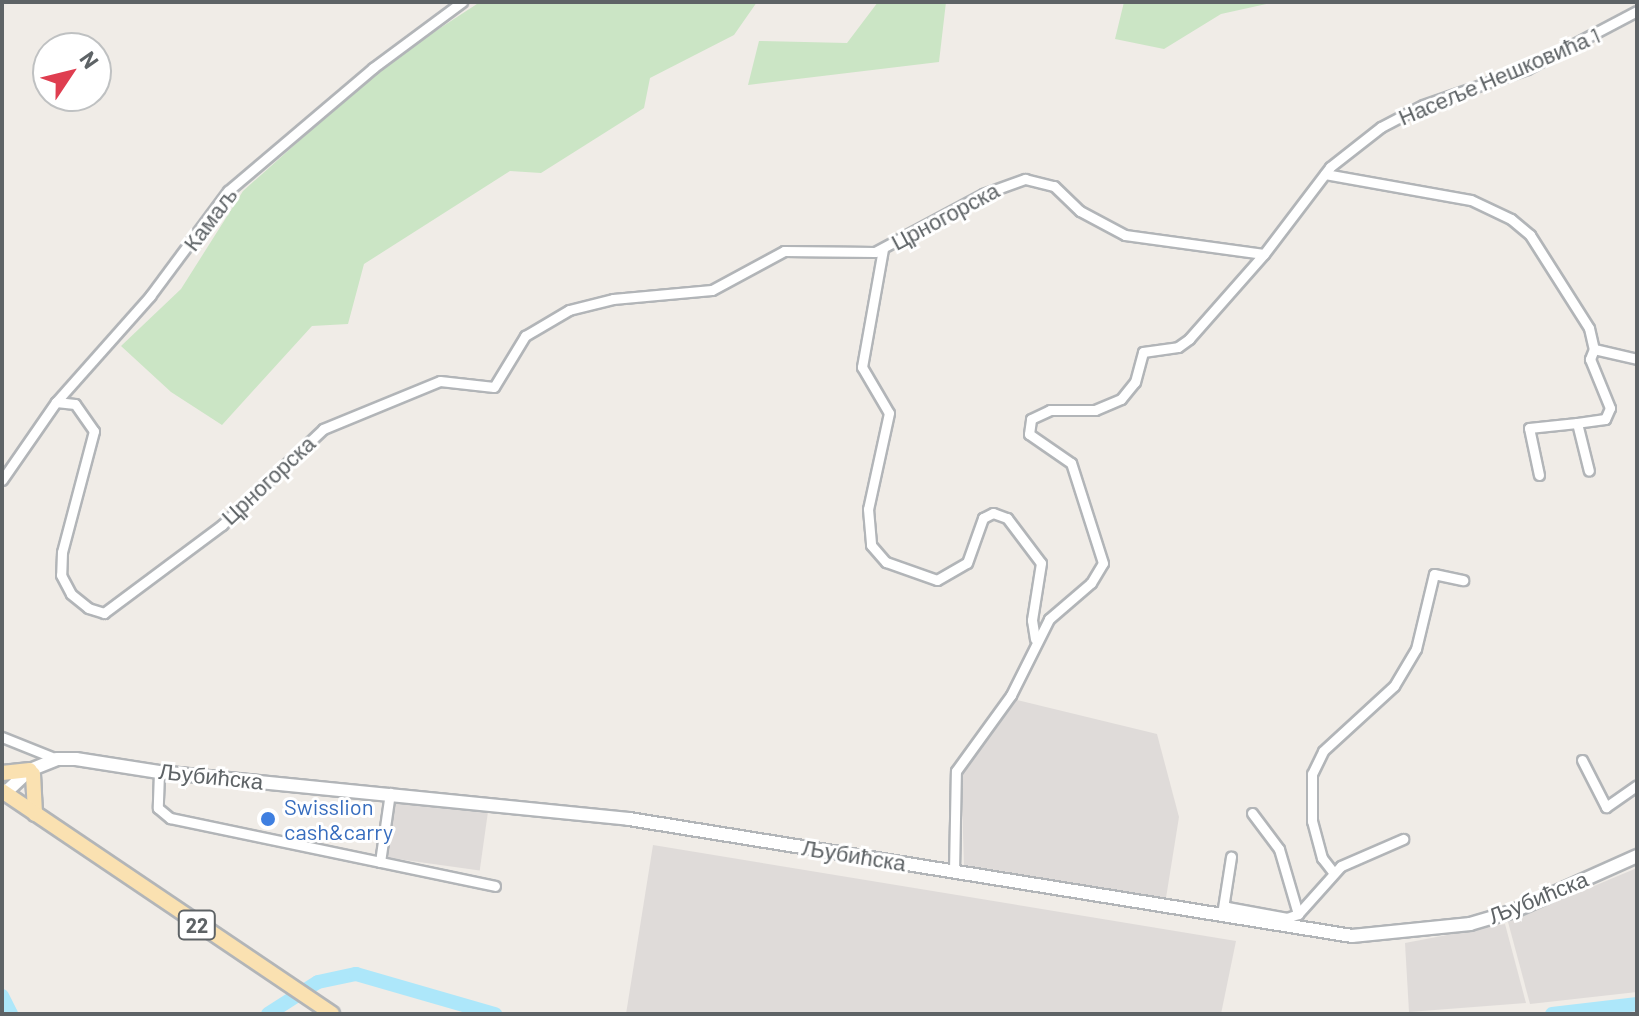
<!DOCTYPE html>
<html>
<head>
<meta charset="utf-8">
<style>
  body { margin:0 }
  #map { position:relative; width:1639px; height:1016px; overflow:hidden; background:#f0ece7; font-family:Barlow,sans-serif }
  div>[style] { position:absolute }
  .industrial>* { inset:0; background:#dfdbd9; transform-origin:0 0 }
  .green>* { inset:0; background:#cbe5c5 }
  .river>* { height:14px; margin:-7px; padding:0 7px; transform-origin:7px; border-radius:7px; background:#ade7fa }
  .roads { filter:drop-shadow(2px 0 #b2b5b8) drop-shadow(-2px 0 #b2b5b8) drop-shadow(0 2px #b2b5b8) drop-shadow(0 -2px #b2b5b8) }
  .minor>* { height:9px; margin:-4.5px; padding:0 4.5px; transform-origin:4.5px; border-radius:4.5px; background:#fff }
  .tertiary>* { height:12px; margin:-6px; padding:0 6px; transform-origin:6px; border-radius:6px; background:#fff }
  .primary>* { height:14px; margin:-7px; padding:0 7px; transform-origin:7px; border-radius:7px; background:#fae1b1 }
  .dots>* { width:22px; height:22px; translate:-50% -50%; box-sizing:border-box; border:4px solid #fff; border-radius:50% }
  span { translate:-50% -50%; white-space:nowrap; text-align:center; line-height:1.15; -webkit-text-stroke:6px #fff; paint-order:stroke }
  .shield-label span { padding:2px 6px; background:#fff; border:2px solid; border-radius:6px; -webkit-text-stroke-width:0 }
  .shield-label { font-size:20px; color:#5e6366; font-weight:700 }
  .street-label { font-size:22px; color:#5e6366 }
  .shop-label { font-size:22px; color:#366cbe }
  .left { translate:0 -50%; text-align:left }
  .frame { position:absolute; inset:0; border:4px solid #5e6366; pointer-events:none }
  .north { position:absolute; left:32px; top:32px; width:80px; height:80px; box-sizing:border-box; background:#fff; border:2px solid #bfc1c2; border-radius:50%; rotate:55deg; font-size:22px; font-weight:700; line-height:32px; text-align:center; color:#5e6366 }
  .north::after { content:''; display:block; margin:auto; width:28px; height:36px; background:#df3e50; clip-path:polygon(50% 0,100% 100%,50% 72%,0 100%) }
</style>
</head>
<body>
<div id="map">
  <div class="industrial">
    <i style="clip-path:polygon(1017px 700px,1157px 734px,1179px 817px,1166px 898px,964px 865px,961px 771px)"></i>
    <i style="left:395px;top:798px;width:94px;height:60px;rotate:8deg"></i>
    <i style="clip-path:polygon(653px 845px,1236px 941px,1221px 1014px,626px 1014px)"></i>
    <i style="clip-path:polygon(1637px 868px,1637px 992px,1530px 1004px,1508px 922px)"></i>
    <i style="clip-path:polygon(1505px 924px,1526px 1003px,1409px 1012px,1405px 943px)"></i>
  </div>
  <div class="green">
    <i style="clip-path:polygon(480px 2px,757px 2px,734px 35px,650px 78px,644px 108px,541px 173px,510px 171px,364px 264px,348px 324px,312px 326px,222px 425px,171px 392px,121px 346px,181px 289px,243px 191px,385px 64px)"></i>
    <i style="clip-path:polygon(878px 2px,946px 2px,939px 62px,748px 85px,759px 41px,847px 43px)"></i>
    <i style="clip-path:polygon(1124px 2px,1276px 2px,1221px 14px,1164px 49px,1115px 39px)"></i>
  </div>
  <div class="river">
    <i style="left:2px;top:996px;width:20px;rotate:63deg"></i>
    <i style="left:268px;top:1014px;width:59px;rotate:-32.6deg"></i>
    <i style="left:318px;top:982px;width:39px;rotate:-12deg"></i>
    <i style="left:356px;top:974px;width:145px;rotate:16.1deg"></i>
    <i style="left:1552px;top:1014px;width:86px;rotate:-6.7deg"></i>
  </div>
  <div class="roads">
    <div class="minor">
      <i style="left:1325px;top:174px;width:148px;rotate:10.1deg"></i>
      <i style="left:1471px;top:200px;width:44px;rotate:25.4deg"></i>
      <i style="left:1511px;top:219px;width:25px;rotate:40deg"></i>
      <i style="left:1530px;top:235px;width:110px;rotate:57.6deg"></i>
      <i style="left:1589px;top:328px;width:22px;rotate:77deg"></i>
      <i style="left:1594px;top:349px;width:11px;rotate:112deg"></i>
      <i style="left:1590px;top:359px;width:53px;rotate:67.8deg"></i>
      <i style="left:1610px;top:408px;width:12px;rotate:114deg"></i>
      <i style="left:1605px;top:419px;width:28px;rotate:172deg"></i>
      <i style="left:1577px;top:423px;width:49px;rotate:76deg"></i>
      <i style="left:883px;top:249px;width:120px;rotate:100.1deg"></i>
      <i style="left:862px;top:367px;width:53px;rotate:59.6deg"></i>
      <i style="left:889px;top:413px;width:98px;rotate:102.3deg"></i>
      <i style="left:868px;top:509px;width:36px;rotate:85deg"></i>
      <i style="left:871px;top:545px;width:23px;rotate:49deg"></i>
      <i style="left:886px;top:562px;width:54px;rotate:19.4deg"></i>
      <i style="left:937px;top:580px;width:34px;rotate:-30deg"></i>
      <i style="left:967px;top:563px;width:48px;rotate:-70.4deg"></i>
      <i style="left:983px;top:518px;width:11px;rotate:-27deg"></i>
      <i style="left:993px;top:513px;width:15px;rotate:20deg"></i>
      <i style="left:1007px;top:518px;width:56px;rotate:52.9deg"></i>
      <i style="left:1041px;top:563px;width:58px;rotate:99deg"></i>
      <i style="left:1032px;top:620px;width:19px;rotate:81deg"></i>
      <i style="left:1594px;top:349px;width:44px;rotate:13.1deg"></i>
      <i style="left:56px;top:402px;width:19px;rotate:6deg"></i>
      <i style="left:75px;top:404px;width:33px;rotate:55deg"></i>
      <i style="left:94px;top:431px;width:125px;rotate:104.8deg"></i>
      <i style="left:62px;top:552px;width:23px;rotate:92deg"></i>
      <i style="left:61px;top:575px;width:21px;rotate:62deg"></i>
      <i style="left:71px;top:594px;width:22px;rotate:39deg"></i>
      <i style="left:88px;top:608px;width:17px;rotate:17deg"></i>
      <i style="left:104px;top:613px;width:147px;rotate:-36.7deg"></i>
      <i style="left:222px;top:525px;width:139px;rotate:-43.5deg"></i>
      <i style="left:323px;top:429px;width:126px;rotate:-22.3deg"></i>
      <i style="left:440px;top:381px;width:54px;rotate:6.3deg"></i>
      <i style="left:494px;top:387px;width:60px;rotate:-58.7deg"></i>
      <i style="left:525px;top:336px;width:51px;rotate:-30.6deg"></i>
      <i style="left:569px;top:310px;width:45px;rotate:-14deg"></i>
      <i style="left:613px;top:299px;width:99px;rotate:-5.2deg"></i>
      <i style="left:712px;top:290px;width:82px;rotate:-28.4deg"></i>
      <i style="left:784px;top:251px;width:91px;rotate:0.6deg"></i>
      <i style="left:875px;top:252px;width:123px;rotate:-28.2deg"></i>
      <i style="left:983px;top:194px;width:45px;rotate:-19.7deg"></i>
      <i style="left:1025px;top:179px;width:30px;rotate:14deg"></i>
      <i style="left:1054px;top:186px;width:36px;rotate:44deg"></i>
      <i style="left:1080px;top:211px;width:51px;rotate:28.1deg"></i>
      <i style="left:1125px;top:235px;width:140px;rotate:7.8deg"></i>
      <i style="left:1264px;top:254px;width:109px;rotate:-52.8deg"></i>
      <i style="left:1330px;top:167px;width:65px;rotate:-38.1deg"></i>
      <i style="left:1381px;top:127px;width:47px;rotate:-27.6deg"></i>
      <i style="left:1423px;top:105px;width:110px;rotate:-19.1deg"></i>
      <i style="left:1527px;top:69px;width:124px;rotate:-27.8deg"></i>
      <i style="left:1539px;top:475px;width:48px;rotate:-102deg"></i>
      <i style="left:1529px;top:428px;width:48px;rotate:-5.9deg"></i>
      <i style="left:2px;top:480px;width:95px;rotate:-55.3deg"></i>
      <i style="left:56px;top:402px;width:142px;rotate:-48.4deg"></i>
      <i style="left:150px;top:296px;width:131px;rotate:-53.4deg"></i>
      <i style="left:228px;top:191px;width:190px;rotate:-40.3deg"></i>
      <i style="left:373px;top:68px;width:111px;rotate:-36.6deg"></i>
      <i style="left:2px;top:737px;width:59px;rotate:21.8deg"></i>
      <i style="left:1582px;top:760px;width:53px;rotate:62.9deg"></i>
      <i style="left:1606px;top:807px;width:38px;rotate:-35deg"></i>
      <i style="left:159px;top:772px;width:36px;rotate:92deg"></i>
      <i style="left:158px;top:808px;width:16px;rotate:40deg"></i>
      <i style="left:170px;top:818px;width:332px;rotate:11.8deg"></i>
      <i style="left:1252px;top:813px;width:45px;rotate:53.1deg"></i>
      <i style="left:1279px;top:849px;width:68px;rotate:73.7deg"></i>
      <i style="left:380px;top:862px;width:70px;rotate:-81.8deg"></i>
      <i style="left:954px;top:871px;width:100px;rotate:-88.9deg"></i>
      <i style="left:956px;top:771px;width:94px;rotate:-54.1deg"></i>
      <i style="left:1011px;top:695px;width:85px;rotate:-63.4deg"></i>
      <i style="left:1049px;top:619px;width:55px;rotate:-40.6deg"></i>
      <i style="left:1091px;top:583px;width:23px;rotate:-59deg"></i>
      <i style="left:1103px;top:563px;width:105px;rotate:-107.7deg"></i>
      <i style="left:1071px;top:463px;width:51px;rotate:-145.4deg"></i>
      <i style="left:1029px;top:434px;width:15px;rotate:-82deg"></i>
      <i style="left:1031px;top:419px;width:21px;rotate:-25deg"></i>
      <i style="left:1050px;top:410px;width:45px"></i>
      <i style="left:1095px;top:410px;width:28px;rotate:-23deg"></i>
      <i style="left:1121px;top:399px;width:22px;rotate:-51deg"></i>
      <i style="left:1135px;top:382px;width:31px;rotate:-75deg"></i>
      <i style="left:1143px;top:352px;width:35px;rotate:-8deg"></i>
      <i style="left:1178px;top:347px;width:14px;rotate:-36deg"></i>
      <i style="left:1189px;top:339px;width:113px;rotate:-48.6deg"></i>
      <i style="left:1333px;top:872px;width:18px;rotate:-128deg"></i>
      <i style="left:1322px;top:858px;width:38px;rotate:-105deg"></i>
      <i style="left:1312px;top:821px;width:47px;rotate:-90deg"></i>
      <i style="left:1312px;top:774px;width:25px;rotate:-64deg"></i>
      <i style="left:1323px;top:751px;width:96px;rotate:-42.5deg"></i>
      <i style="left:1394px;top:686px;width:43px;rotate:-59.3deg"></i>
      <i style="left:1416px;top:649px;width:77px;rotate:-76.5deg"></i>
      <i style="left:1434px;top:574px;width:30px;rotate:12deg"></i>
      <i style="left:1223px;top:908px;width:52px;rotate:-81.1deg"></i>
      <i style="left:1221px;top:916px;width:11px;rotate:-56deg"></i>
      <i style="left:1227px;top:907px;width:61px;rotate:10.4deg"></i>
      <i style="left:1287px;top:918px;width:12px;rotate:-20deg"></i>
      <i style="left:1298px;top:914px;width:64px;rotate:-48.1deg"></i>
      <i style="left:1341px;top:866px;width:68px;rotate:-23.5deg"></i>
    </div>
    <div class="tertiary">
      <i style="left:5px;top:793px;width:34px;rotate:-43deg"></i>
      <i style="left:30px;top:770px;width:29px;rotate:-22deg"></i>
      <i style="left:57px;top:759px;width:19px"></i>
      <i style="left:76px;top:759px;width:84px;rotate:8.9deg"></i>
      <i style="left:159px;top:772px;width:472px;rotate:5.7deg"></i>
      <i style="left:629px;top:819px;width:732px;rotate:9.19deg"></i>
      <i style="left:1352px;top:936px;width:119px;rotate:-5.8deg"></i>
      <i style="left:1470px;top:924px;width:46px;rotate:-16.5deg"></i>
      <i style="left:1514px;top:911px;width:135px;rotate:-24.1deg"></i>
    </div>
    <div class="primary">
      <i style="left:2px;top:773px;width:28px;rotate:-6deg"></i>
      <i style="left:33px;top:774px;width:40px;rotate:87.1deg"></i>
      <i style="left:2px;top:791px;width:398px;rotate:34deg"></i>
    </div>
  </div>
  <div class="dots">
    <i style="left:268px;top:819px;background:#3f7fe0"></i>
  </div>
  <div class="shield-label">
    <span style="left:197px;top:925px">22</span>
  </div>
  <div class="street-label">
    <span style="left:1499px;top:76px;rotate:-23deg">Насеље Нешковића 1</span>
    <span style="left:945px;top:216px;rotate:-28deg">Црногорска</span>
    <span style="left:210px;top:219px;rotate:-53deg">Камаљ</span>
    <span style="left:268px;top:480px;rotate:-43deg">Црногорска</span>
    <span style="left:211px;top:776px;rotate:6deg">Љубићска</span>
    <span style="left:854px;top:855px;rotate:9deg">Љубићска</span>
    <span style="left:1538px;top:897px;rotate:-22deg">Љубићска</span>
  </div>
  <div class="shop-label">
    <span class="left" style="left:284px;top:819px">Swisslion<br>cash&amp;carry</span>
  </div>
  <div class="frame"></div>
  <div class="north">N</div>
</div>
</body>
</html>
